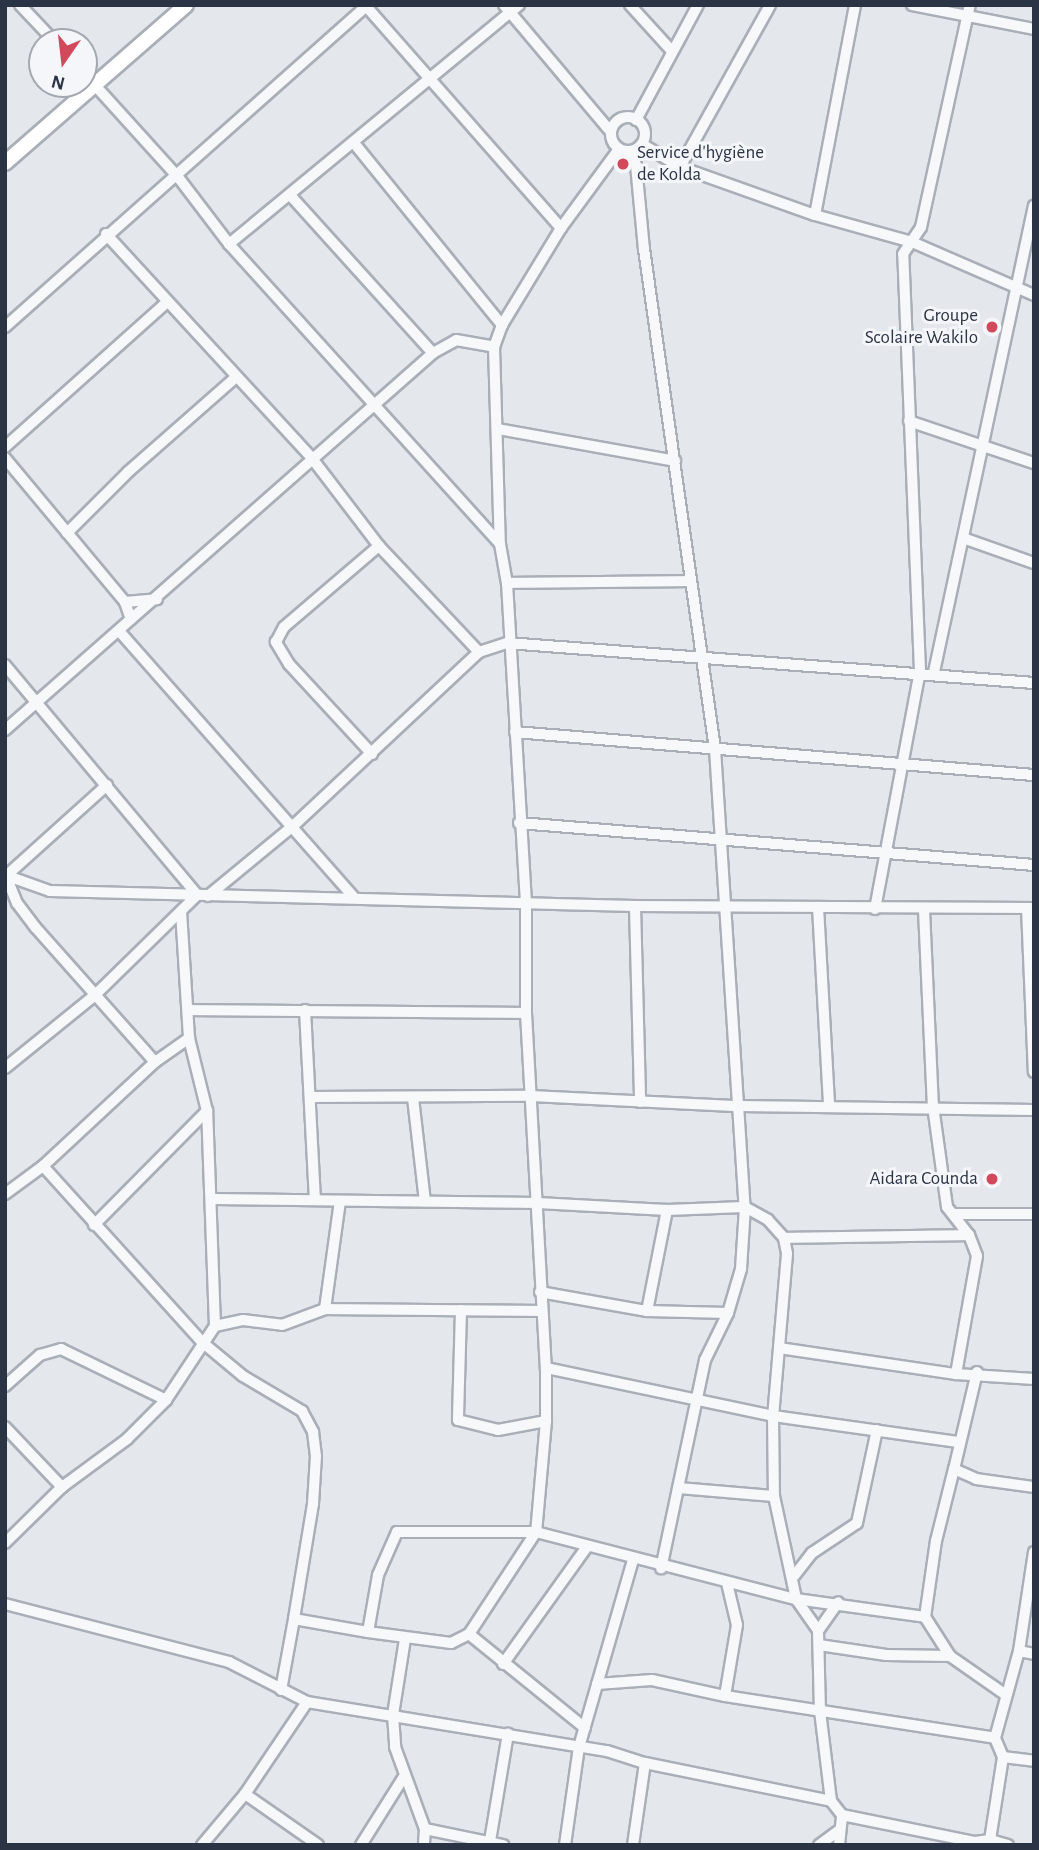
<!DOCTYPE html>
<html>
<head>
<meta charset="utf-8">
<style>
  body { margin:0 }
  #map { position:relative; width:1039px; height:1850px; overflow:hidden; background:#e4e7ec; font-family:"Alegreya Sans",sans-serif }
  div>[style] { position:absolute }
  .roads { filter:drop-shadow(2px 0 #a9aeb7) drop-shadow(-2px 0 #a9aeb7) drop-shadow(0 2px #a9aeb7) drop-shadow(0 -2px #a9aeb7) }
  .minor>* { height:10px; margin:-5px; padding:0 5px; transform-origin:5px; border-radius:5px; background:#f7f8fa }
  .minor>.ring { margin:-5px; padding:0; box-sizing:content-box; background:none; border:10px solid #f7f8fa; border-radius:50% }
  .major>* { height:14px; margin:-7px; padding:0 7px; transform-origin:7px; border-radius:7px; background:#fff }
  .dots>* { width:19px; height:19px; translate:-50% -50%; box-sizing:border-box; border:4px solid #f4f6f9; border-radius:50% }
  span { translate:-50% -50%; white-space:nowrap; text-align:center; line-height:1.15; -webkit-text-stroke:6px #f4f6f9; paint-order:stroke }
  .poi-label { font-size:19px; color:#2b3445 }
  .left { translate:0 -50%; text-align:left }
  .right { translate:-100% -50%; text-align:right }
  .frame { position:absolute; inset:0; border:7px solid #2b3445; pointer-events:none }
  .north { position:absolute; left:28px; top:28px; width:70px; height:70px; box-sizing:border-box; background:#f4f6f9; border:2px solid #a4a8b1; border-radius:50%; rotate:194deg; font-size:19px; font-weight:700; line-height:28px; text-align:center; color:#2b3445 }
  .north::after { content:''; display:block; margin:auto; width:24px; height:32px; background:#d1495b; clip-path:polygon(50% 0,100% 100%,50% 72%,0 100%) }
</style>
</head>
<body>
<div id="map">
  <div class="roads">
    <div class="minor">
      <i style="left:20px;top:5px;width:51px;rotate:46.6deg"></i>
      <i style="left:365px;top:5px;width:297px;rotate:48.7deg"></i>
      <i style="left:504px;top:5px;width:166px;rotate:49.9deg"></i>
      <i style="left:630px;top:5px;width:61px;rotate:47.7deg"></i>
      <i style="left:912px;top:5px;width:124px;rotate:11.1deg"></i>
      <i style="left:84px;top:73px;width:140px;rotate:47.9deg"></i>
      <i style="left:178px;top:177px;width:84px;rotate:52.7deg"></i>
      <i style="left:229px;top:244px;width:404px;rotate:47.9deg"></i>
      <i class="ring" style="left:611px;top:117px;width:24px;height:24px"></i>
      <i style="left:636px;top:120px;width:131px;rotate:-61.7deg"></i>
      <i style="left:354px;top:143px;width:235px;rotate:50.9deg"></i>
      <i style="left:642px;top:144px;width:44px;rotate:31.2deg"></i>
      <i style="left:680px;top:167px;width:143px;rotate:19.6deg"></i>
      <i style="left:815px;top:215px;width:101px;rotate:15.6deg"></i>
      <i style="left:912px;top:242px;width:133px;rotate:23.5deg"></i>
      <i style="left:619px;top:149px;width:98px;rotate:126.3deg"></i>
      <i style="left:561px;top:228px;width:114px;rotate:121.3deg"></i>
      <i style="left:502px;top:325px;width:23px;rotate:110deg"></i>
      <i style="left:494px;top:347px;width:197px;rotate:88.3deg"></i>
      <i style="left:500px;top:544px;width:40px;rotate:80deg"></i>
      <i style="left:507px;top:583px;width:320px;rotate:86.6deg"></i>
      <i style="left:526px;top:902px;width:111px;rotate:90deg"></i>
      <i style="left:526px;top:1013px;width:356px;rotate:86.8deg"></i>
      <i style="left:546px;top:1368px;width:53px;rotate:90deg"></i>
      <i style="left:546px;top:1421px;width:111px;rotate:95.1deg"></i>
      <i style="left:536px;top:1532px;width:122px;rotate:123.3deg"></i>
      <i style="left:469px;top:1634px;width:20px;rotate:153deg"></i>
      <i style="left:451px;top:1643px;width:84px;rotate:-172.5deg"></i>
      <i style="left:368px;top:1632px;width:58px;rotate:-80deg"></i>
      <i style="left:378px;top:1575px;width:47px;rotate:-66.2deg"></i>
      <i style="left:397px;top:1532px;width:139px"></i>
      <i style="left:536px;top:1532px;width:268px;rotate:14.5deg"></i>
      <i style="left:796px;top:1599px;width:130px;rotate:7.9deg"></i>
      <i style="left:925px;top:1617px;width:46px;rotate:57.3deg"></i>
      <i style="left:950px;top:1656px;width:68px;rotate:34.9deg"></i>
      <i style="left:630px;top:151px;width:15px;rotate:67deg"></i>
      <i style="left:636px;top:165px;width:84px;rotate:84.6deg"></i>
      <i style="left:644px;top:249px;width:505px;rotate:81.92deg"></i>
      <i style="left:715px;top:749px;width:459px;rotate:86.3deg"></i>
      <i style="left:745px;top:1207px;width:62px;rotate:93.7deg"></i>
      <i style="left:741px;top:1269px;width:46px;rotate:106.5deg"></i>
      <i style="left:728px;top:1313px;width:52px;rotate:116.1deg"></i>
      <i style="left:705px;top:1360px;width:213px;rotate:101.9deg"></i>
      <i style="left:680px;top:167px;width:185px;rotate:-60.9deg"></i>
      <i style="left:290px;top:195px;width:213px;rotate:47.9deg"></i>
      <i style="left:815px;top:215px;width:214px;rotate:-79.2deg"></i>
      <i style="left:106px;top:234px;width:303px;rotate:47.4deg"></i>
      <i style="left:311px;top:457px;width:112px;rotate:52.6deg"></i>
      <i style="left:379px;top:546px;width:146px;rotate:46.7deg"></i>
      <i style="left:229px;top:244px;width:376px;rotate:-39.5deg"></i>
      <i style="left:5px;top:327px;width:483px;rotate:-41.6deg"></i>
      <i style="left:909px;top:421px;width:132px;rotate:18.6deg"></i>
      <i style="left:498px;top:429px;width:180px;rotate:10.2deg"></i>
      <i style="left:5px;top:447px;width:216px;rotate:-41.8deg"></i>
      <i style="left:5px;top:458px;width:187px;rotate:50.2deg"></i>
      <i style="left:125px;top:602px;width:18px;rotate:71deg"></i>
      <i style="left:67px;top:533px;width:86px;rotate:-45deg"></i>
      <i style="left:128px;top:472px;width:142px;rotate:-41.3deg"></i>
      <i style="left:963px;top:538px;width:75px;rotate:19.4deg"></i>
      <i style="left:507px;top:583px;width:184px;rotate:-0.6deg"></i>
      <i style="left:125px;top:602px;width:32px;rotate:-5deg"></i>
      <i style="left:120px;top:632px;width:354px;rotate:48.6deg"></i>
      <i style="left:5px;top:665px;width:300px;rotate:50.1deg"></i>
      <i style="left:934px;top:672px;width:477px;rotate:-77.9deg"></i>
      <i style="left:5px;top:730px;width:570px;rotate:-41.37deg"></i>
      <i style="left:433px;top:353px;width:26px;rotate:-29deg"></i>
      <i style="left:456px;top:340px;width:39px;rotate:10deg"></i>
      <i style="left:515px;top:732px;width:521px;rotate:4.74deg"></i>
      <i style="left:372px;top:754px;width:122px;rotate:-132.7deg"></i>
      <i style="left:289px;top:664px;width:26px;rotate:-121deg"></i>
      <i style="left:276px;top:642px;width:17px;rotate:-62deg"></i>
      <i style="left:284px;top:627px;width:125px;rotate:-40.5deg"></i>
      <i style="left:107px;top:785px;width:136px;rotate:138deg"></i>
      <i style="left:6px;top:876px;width:29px;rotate:68deg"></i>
      <i style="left:17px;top:903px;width:31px;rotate:53deg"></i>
      <i style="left:36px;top:928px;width:179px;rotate:48.4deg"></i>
      <i style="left:519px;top:823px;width:517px;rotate:4.66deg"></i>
      <i style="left:5px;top:875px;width:48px;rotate:19.6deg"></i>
      <i style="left:50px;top:891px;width:585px;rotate:1.47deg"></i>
      <i style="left:635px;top:906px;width:399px;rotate:0.3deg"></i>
      <i style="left:208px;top:896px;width:110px;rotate:-39.5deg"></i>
      <i style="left:293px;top:826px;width:255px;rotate:-43.1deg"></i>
      <i style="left:479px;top:652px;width:29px;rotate:-18deg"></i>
      <i style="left:507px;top:643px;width:529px;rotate:4.34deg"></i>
      <i style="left:635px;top:906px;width:196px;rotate:88.5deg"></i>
      <i style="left:818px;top:907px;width:198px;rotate:86.8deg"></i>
      <i style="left:1027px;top:908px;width:164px;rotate:87.6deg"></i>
      <i style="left:875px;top:909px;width:242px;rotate:-79.3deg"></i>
      <i style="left:920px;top:671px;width:417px;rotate:-92.3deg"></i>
      <i style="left:903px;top:254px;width:32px;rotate:-56deg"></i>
      <i style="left:921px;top:227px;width:227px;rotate:-77.6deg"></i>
      <i style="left:924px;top:910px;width:196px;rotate:87.4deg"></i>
      <i style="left:933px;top:1106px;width:102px;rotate:82.1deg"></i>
      <i style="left:947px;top:1207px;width:36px;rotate:52deg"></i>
      <i style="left:969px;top:1235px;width:22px;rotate:69deg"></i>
      <i style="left:977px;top:1256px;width:120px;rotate:100.1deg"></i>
      <i style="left:188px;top:1010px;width:338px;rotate:0.5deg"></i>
      <i style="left:305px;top:1010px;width:189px;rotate:87deg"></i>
      <i style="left:5px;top:1068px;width:116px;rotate:-39deg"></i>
      <i style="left:95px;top:995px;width:143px;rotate:-44.4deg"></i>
      <i style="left:311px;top:1097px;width:220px;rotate:-0.3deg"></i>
      <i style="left:531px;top:1096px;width:208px;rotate:2.8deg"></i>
      <i style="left:739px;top:1106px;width:295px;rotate:0.8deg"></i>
      <i style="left:413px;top:1098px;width:104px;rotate:83.4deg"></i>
      <i style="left:43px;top:1166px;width:237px;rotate:47.9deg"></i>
      <i style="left:202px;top:1342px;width:53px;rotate:39.7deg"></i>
      <i style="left:243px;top:1376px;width:69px;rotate:30.7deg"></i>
      <i style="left:302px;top:1411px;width:24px;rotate:62deg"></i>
      <i style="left:313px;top:1432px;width:24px;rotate:83deg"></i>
      <i style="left:316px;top:1456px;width:48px;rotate:93.6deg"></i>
      <i style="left:313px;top:1504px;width:117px;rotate:99.4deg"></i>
      <i style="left:294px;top:1619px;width:75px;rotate:10deg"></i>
      <i style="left:5px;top:1194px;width:47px;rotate:-36.4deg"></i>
      <i style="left:43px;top:1166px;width:153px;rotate:-42.9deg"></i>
      <i style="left:155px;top:1062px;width:42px;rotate:-35.2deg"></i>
      <i style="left:213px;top:1199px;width:325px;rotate:0.7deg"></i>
      <i style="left:538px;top:1203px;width:129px;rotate:3.1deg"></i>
      <i style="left:667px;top:1210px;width:78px;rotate:-2.2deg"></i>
      <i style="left:745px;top:1207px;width:26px;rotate:29deg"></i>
      <i style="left:768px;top:1220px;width:24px;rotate:48deg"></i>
      <i style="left:784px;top:1238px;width:16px;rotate:79deg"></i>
      <i style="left:787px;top:1254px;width:163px;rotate:94.9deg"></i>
      <i style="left:773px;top:1416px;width:80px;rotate:89.3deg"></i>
      <i style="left:774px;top:1496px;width:105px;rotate:77.9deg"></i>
      <i style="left:796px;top:1599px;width:39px;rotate:55deg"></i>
      <i style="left:818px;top:1631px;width:80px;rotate:88.6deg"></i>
      <i style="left:820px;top:1711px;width:91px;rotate:83deg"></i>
      <i style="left:831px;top:1801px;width:18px;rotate:52deg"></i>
      <i style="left:842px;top:1815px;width:136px;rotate:11.5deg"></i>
      <i style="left:975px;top:1842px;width:15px;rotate:-8deg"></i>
      <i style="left:955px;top:1214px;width:79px"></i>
      <i style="left:94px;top:1225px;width:161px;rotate:-45.3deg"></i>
      <i style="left:784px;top:1238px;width:185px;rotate:-0.9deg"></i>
      <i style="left:540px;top:1292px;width:109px;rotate:10.1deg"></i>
      <i style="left:647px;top:1311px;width:81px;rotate:1.4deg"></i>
      <i style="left:325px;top:1309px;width:109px;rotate:-82.1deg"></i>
      <i style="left:461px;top:1310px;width:110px;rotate:91.6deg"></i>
      <i style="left:458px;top:1420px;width:41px;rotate:14deg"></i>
      <i style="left:498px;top:1430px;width:49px;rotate:-10.6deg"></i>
      <i style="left:647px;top:1311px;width:103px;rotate:-78.8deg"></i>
      <i style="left:215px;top:1326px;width:29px;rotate:-12deg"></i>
      <i style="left:243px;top:1320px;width:39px;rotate:7deg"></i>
      <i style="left:282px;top:1325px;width:46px;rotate:-20.4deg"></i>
      <i style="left:325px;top:1309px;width:215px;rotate:0.5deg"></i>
      <i style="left:779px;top:1348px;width:179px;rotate:8.4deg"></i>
      <i style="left:956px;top:1374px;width:78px;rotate:3.7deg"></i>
      <i style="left:546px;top:1368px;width:232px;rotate:11.9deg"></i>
      <i style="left:773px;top:1416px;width:187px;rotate:8deg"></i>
      <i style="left:977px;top:1372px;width:100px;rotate:103.3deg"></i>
      <i style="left:954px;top:1469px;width:24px;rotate:24deg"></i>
      <i style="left:976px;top:1479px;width:59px;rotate:7.9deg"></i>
      <i style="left:5px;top:1386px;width:47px;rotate:-41.5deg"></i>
      <i style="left:40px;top:1355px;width:22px;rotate:-16deg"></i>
      <i style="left:61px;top:1349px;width:117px;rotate:25.9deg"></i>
      <i style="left:5px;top:1427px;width:83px;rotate:46.5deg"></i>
      <i style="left:678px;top:1488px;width:96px;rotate:4.8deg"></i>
      <i style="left:5px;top:1543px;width:80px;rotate:-44.5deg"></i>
      <i style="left:62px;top:1487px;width:81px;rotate:-36.4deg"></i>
      <i style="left:127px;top:1439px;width:55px;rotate:-45deg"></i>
      <i style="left:166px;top:1400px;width:89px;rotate:-56.5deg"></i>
      <i style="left:215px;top:1326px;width:215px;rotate:-92.1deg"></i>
      <i style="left:207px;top:1111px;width:75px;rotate:-103.9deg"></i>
      <i style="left:189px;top:1038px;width:127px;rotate:-93.6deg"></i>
      <i style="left:794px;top:1576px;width:29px;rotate:-52deg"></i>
      <i style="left:812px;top:1553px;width:54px;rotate:-33.7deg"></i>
      <i style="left:857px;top:1523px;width:95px;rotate:-77.9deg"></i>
      <i style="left:5px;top:1604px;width:231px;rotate:14.5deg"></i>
      <i style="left:229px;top:1662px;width:88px;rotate:27.1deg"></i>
      <i style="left:925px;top:1617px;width:77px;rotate:-81.8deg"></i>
      <i style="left:936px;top:1541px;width:74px;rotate:-76deg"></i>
      <i style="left:818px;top:1631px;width:35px;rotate:-55deg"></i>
      <i style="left:469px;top:1634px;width:149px;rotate:39deg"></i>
      <i style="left:405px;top:1639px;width:77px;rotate:99deg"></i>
      <i style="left:393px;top:1715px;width:32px;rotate:86deg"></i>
      <i style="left:395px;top:1747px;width:87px;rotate:69.9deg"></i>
      <i style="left:425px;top:1829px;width:16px;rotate:94deg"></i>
      <i style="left:819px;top:1645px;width:68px;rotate:8.5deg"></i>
      <i style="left:886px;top:1655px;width:64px;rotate:0.9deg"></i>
      <i style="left:1019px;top:1651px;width:15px;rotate:11deg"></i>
      <i style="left:503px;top:1664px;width:143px;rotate:-54.4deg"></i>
      <i style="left:597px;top:1684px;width:55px;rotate:-4.2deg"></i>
      <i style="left:652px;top:1680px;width:75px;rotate:12.4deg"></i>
      <i style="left:725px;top:1696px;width:273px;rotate:8.8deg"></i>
      <i style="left:281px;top:1690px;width:72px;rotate:-79.6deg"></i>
      <i style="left:725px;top:1696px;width:72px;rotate:-80.4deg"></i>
      <i style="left:737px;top:1625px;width:43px;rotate:-103.4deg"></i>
      <i style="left:1003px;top:1757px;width:31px;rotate:7deg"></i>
      <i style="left:245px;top:1794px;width:89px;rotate:34.9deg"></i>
      <i style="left:425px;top:1829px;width:80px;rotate:11.6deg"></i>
      <i style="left:490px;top:1841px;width:109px;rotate:-80.5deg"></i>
      <i style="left:202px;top:1845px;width:67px;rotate:-49.9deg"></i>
      <i style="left:245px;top:1794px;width:111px;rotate:-56deg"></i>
      <i style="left:307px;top:1702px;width:304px;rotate:9.3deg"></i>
      <i style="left:607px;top:1751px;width:40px;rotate:18deg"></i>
      <i style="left:645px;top:1763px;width:190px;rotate:11.5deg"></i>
      <i style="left:361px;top:1845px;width:79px;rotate:-57.9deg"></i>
      <i style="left:565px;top:1845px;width:99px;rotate:-81.9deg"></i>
      <i style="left:579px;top:1747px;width:195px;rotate:-73.9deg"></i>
      <i style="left:633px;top:1845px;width:83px;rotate:-81.7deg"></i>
      <i style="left:819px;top:1845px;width:24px;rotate:-36deg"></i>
      <i style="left:839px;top:1845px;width:30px;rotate:-84deg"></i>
      <i style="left:1008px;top:1845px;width:19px;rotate:-164deg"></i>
      <i style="left:990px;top:1840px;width:84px;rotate:-81.1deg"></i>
      <i style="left:1003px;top:1757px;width:21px;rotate:-113deg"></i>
      <i style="left:995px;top:1738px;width:90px;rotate:-74.6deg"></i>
      <i style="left:1019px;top:1651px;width:100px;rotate:-81.4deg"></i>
    </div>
    <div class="major">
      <i style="left:5px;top:163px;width:240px;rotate:-41.1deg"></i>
    </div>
  </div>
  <div class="dots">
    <i style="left:623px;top:164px;background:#d1495b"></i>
    <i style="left:992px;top:327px;background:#d1495b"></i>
    <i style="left:992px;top:1179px;background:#d1495b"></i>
  </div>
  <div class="poi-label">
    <span class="left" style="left:637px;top:164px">Service d'hygiène<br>de Kolda</span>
    <span class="right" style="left:978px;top:327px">Groupe<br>Scolaire Wakilo</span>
    <span class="right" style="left:978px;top:1179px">Aidara Counda</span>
  </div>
  <div class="frame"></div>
  <div class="north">N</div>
</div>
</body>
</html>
